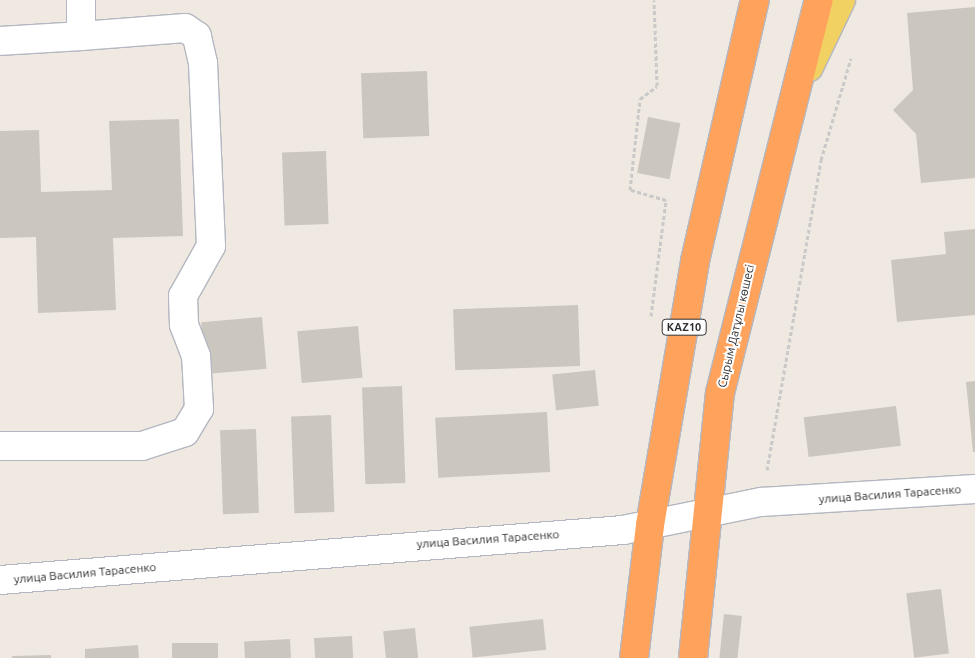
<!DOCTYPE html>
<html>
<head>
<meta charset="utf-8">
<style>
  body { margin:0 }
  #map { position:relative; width:975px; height:658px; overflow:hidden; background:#efe9e1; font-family:Ubuntu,sans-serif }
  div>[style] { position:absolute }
  .building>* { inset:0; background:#cbc7bf; transform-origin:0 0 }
  .path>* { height:3px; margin-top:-1.5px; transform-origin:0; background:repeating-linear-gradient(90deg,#c9c9c9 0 4px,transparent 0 6.5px) }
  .roads { filter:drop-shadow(1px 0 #b4b7c1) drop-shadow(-1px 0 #b4b7c1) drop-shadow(0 1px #b4b7c1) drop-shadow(0 -1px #b4b7c1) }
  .minor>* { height:28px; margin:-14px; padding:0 14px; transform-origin:14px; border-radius:14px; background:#fff }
  .major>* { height:28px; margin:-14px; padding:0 14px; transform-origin:14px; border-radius:14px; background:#f2d163 }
  .highway>* { height:28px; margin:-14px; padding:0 14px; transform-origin:14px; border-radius:14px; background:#ffa35c }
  span { translate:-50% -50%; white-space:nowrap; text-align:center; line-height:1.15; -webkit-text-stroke:4px #fff; paint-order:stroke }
  .shield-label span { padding:1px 4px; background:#fff; border:1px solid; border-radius:4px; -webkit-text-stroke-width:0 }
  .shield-label { font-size:11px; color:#2e2e2e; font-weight:700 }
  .street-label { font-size:12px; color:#2e2e2e }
</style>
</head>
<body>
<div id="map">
  <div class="building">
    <i style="clip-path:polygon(975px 7px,975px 178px,921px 183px,916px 134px,893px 110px,913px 90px,907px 13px)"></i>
    <i style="left:427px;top:71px;width:65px;height:66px;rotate:88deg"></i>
    <i style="left:648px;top:117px;width:33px;height:57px;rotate:11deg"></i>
    <i style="clip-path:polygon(179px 119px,183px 236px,113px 238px,116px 310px,38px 313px,36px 237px,0 238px,0 131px,39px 130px,41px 192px,112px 190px,109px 121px)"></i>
    <i style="left:326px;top:151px;width:73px;height:44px;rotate:88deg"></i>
    <i style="clip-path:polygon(975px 229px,975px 315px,897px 322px,891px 260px,946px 254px,944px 232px)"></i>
    <i style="left:578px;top:305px;width:61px;height:125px;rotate:88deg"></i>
    <i style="left:262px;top:317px;width:52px;height:61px;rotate:85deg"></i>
    <i style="left:358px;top:326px;width:52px;height:61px;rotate:85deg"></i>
    <i style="left:595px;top:370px;width:36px;height:43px;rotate:84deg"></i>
    <i style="clip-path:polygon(975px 381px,975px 452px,973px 452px,966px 382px)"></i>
    <i style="left:402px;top:386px;width:97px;height:40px;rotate:88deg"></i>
    <i style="left:896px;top:406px;width:40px;height:93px;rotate:83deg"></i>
    <i style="left:547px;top:412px;width:60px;height:112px;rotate:87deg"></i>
    <i style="left:331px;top:415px;width:97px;height:40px;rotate:88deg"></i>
    <i style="left:256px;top:429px;width:84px;height:36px;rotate:88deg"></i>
    <i style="left:941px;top:589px;width:65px;height:35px;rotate:83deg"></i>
    <i style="left:724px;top:614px;width:18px;height:44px;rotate:6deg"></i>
    <i style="left:543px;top:619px;width:31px;height:74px;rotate:84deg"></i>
    <i style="left:415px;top:628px;width:30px;height:32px;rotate:84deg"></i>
    <i style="left:352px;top:636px;width:22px;height:38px;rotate:87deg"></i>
    <i style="left:290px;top:639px;width:19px;height:46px;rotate:87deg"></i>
    <i style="left:218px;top:643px;width:15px;height:46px;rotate:90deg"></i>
    <i style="clip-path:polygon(138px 645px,139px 658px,85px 658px,85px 649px)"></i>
    <i style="clip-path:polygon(51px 655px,51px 658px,12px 658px,12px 656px)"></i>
  </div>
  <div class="path">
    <i style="left:651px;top:316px;width:117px;rotate:-82.6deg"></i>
    <i style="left:666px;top:200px;width:37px;rotate:-164deg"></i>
    <i style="left:630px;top:190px;width:92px;rotate:-83.7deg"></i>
    <i style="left:640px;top:99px;width:21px;rotate:-37deg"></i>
    <i style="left:657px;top:86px;width:86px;rotate:-92deg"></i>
    <i style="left:767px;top:470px;width:315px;rotate:-80.1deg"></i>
    <i style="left:821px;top:160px;width:106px;rotate:-73.6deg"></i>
  </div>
  <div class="roads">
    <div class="minor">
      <i style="left:0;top:41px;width:81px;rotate:-3.5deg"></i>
      <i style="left:0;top:446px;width:142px"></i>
      <i style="left:142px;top:446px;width:45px;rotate:-18deg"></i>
      <i style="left:185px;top:432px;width:27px;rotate:-59deg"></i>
      <i style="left:199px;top:409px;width:53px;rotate:-93.2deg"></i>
      <i style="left:196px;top:356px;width:33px;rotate:-111deg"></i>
      <i style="left:184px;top:325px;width:29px;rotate:-92deg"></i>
      <i style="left:183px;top:296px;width:57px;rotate:-60.8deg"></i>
      <i style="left:211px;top:246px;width:183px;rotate:-92.5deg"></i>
      <i style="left:203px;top:63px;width:28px;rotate:-103deg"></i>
      <i style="left:197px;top:36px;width:14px;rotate:-146deg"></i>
      <i style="left:185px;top:28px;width:104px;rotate:175.6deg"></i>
      <i style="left:81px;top:36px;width:36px;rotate:-90deg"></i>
      <i style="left:0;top:580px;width:625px;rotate:-4.59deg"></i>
      <i style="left:623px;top:530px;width:141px;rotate:-11.5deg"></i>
      <i style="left:761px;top:502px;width:214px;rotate:-3.5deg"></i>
    </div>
    <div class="major">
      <i style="left:809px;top:67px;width:74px;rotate:-64.5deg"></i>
    </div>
    <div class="highway">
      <i style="left:634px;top:658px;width:134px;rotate:-83.1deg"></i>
      <i style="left:650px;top:525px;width:268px;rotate:-80.3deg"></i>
      <i style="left:695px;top:261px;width:268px;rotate:-77.1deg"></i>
      <i style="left:693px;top:658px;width:266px;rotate:-84.2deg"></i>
      <i style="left:720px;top:393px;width:405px;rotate:-75.9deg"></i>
    </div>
  </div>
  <div class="shield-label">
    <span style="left:684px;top:327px">KAZ10</span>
  </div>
  <div class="street-label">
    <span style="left:736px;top:326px;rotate:-77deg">Сырым Датұлы көшесі</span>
    <span style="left:890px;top:494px;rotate:-4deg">улица Василия Тарасенко</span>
    <span style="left:488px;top:539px;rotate:-4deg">улица Василия Тарасенко</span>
    <span style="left:85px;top:573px;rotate:-5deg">улица Василия Тарасенко</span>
  </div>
</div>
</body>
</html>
